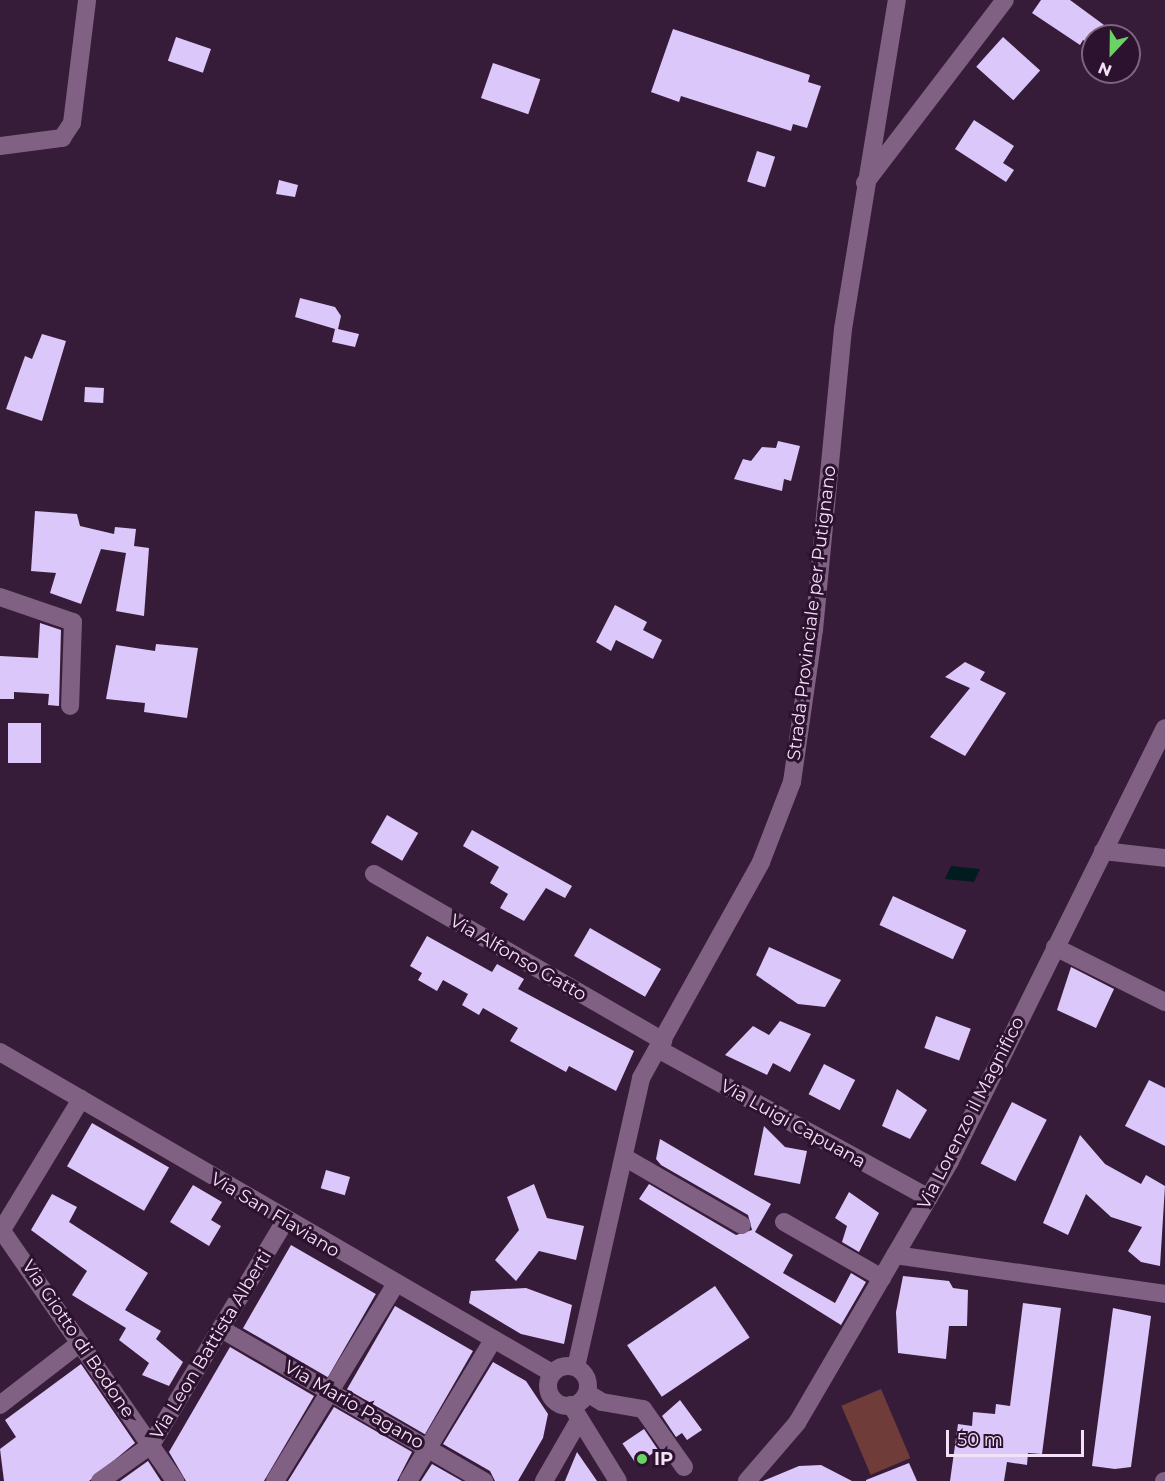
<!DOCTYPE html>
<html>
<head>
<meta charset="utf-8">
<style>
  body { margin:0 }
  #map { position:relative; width:1165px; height:1481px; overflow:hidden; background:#371c3a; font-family:Montserrat,sans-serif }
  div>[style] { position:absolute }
  .green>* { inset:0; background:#6f3c3a; transform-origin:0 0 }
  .water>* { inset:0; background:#001c1e }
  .building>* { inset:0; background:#dbc7fa; transform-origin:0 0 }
  .minor>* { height:18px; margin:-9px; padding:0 9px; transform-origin:9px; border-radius:9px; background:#806183 }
  .minor>.ring { margin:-9px; padding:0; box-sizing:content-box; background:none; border:18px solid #806183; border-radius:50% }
  .dots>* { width:16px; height:16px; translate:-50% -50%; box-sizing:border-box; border:3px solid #2d1230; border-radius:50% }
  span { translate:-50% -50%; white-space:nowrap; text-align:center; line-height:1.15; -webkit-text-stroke:6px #2d1230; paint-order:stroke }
  .street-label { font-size:18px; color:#f3e1f5 }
  .poi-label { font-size:18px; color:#f3e1f5; font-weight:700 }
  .left { translate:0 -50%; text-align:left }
  .north { position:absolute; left:1081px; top:24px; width:60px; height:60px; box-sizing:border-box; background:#2d1230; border:2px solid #7c657f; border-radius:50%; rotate:202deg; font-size:16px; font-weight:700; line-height:24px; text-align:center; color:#f3e1f5 }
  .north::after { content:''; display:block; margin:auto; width:21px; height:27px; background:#69d464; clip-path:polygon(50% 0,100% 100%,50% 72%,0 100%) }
  .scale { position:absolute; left:946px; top:1430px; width:138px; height:27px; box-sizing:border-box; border:3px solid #f3e1f5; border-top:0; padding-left:8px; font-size:18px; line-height:21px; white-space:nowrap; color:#f3e1f5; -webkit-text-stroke:4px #2d1230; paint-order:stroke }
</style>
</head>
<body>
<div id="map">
  <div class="green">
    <i style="left:881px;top:1389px;width:75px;height:43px;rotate:67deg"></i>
  </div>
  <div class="water">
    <i style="clip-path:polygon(951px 866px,980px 869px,974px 882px,945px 879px)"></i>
  </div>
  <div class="building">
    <i style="clip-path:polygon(1041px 0,1070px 0,1119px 36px,1093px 36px,1093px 46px,1083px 40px,1080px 45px,1032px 13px)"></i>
    <i style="clip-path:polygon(673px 29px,810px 75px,808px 82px,821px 86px,807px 128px,793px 124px,791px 131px,681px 96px,679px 102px,651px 92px)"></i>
    <i style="left:176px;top:37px;width:37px;height:25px;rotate:19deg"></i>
    <i style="left:1003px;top:37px;width:50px;height:40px;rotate:42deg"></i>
    <i style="left:493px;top:63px;width:50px;height:37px;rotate:19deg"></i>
    <i style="clip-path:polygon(974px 120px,1014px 146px,1003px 163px,1014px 170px,1006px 182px,955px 149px)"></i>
    <i style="left:757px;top:151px;width:19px;height:32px;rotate:18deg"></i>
    <i style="clip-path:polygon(279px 180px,298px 185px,295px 197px,276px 194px)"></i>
    <i style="clip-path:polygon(300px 298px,335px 307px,341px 316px,338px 329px,359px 334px,355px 347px,332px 342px,335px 329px,295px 317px)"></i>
    <i style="clip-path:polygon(42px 334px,66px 341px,42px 421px,6px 409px,25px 356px,32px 359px)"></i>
    <i style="left:85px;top:387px;width:19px;height:15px;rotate:3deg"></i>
    <i style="clip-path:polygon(778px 441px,800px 446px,791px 481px,784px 479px,782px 491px,734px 479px,743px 459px,751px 461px,762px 447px,776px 448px)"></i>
    <i style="clip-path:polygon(35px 511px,77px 514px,80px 526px,114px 534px,115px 527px,136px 529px,134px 546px,149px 548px,144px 616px,116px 611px,126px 553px,101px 549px,81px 604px,50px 593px,56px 573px,31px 571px)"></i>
    <i style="clip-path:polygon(615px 605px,647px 622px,643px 630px,662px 640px,653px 659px,616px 640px,611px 651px,596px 642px)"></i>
    <i style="clip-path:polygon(40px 623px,61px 630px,59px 706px,48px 705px,49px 694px,14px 692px,14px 699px,0 699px,0 656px,38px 658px)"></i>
    <i style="clip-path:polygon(156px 644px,198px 648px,187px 718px,144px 712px,145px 703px,106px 699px,116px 645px,155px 651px)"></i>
    <i style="clip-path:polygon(965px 662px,985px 672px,980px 680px,1006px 693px,965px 756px,930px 737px,970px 688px,945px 677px)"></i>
    <i style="left:8px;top:723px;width:33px;height:40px"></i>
    <i style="left:387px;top:815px;width:36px;height:32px;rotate:30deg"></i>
    <i style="clip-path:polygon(472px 830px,572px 886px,565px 898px,546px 888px,524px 921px,500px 908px,508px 894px,490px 883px,499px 867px,463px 846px)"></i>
    <i style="left:893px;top:896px;width:81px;height:32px;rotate:25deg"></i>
    <i style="left:590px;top:928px;width:82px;height:32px;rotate:30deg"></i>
    <i style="clip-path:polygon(427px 936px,492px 972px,497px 964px,524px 979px,518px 989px,634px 1051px,616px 1091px,569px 1066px,566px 1072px,510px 1041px,518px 1028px,483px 1008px,479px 1015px,462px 1005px,468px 994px,443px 980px,437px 991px,418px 980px,422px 973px,410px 966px)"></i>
    <i style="clip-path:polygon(769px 947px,841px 980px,825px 1007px,798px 1004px,756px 975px)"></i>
    <i style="clip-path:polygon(1071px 967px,1114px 989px,1096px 1028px,1057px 1010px)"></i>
    <i style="left:936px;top:1016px;width:37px;height:34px;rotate:20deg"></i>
    <i style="clip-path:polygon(780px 1021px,811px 1034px,790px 1072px,773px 1063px,767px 1075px,725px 1055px,753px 1026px,769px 1035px)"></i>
    <i style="left:824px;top:1064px;width:35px;height:34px;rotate:27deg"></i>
    <i style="clip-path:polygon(1149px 1080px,1165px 1088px,1165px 1146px,1125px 1126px)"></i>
    <i style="clip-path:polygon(897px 1089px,927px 1110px,910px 1139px,882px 1126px)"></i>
    <i style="left:1012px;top:1102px;width:39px;height:69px;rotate:27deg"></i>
    <i style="left:92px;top:1123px;width:89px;height:50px;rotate:30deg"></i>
    <i style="clip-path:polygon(764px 1126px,785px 1147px,807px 1151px,800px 1184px,754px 1175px)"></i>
    <i style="clip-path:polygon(1080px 1135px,1105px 1164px,1141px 1184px,1146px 1175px,1165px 1186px,1160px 1266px,1141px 1262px,1128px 1251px,1142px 1227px,1111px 1217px,1086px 1194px,1068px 1235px,1043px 1223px)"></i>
    <i style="clip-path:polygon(660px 1139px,771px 1204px,755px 1232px,793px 1255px,783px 1273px,835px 1303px,851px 1273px,866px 1282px,841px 1325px,639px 1199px,649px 1184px,736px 1235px,752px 1230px,748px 1215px,661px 1165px,656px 1159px)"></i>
    <i style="left:326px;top:1170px;width:25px;height:19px;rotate:16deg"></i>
    <i style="clip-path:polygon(534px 1184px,547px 1218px,584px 1226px,576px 1260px,539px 1251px,516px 1281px,495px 1260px,519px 1230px,507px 1197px)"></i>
    <i style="clip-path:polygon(193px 1185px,222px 1202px,211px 1220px,221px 1226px,209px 1246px,170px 1222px)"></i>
    <i style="clip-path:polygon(849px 1192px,879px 1213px,859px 1252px,842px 1242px,847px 1226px,835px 1218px)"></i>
    <i style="clip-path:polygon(52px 1194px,77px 1207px,69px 1222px,148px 1273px,125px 1310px,161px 1331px,156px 1339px,183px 1362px,169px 1386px,142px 1375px,149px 1363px,119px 1340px,126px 1328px,72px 1295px,87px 1271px,31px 1230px)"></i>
    <i style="left:291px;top:1245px;width:98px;height:96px;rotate:30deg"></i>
    <i style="clip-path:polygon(903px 1276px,949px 1281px,953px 1288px,968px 1290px,967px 1326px,949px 1326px,946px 1359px,898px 1353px,896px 1312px)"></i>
    <i style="left:715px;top:1286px;width:62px;height:106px;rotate:56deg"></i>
    <i style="clip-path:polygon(526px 1288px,572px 1305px,564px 1344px,521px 1334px,469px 1303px,471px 1291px)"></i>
    <i style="clip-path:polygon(1023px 1303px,1061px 1308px,1042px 1454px,1028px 1453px,1027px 1465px,1007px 1462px,1004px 1481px,950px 1481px,958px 1424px,972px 1426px,973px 1412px,995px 1414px,996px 1404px,1010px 1406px)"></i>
    <i style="left:395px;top:1306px;width:90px;height:96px;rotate:30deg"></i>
    <i style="clip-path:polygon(1113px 1308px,1151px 1316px,1131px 1467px,1115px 1469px,1092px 1466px)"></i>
    <i style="clip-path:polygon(230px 1347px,314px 1396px,264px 1481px,186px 1481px,169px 1452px)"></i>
    <i style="clip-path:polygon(493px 1362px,526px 1381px,548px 1414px,543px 1438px,518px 1481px,495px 1481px,490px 1471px,443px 1444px)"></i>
    <i style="clip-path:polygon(81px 1364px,135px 1443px,89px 1481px,4px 1481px,0 1449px,16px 1437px,5px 1420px)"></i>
    <i style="clip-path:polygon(680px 1400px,702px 1430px,687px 1440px,682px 1433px,676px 1437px,662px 1416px)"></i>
    <i style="clip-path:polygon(334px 1407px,412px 1452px,397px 1481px,288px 1481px)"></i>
    <i style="left:644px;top:1429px;width:25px;height:26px;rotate:56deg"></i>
    <i style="clip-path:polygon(577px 1452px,597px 1481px,565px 1481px)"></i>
    <i style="clip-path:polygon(148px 1461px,161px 1481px,120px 1481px)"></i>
    <i style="clip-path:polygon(909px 1463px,917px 1481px,866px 1481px,866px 1480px)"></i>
    <i style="clip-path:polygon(432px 1464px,462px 1481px,421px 1481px)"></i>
    <i style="clip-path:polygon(821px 1465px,852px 1481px,763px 1481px,799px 1466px)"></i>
  </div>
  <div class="minor">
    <i style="left:0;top:146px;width:63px;rotate:-7.4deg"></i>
    <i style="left:62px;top:138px;width:18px;rotate:-56deg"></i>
    <i style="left:72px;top:123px;width:124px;rotate:-83deg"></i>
    <i style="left:865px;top:183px;width:230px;rotate:-52.6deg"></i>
    <i style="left:0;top:597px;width:77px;rotate:18.9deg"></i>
    <i style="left:73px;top:622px;width:84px;rotate:92deg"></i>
    <i style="left:1103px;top:851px;width:62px;rotate:6.4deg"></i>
    <i style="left:374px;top:874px;width:334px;rotate:30deg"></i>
    <i style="left:1055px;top:947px;width:123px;rotate:26.6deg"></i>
    <i style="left:658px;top:1049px;width:309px;rotate:28.8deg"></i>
    <i style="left:0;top:1052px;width:639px;rotate:30.18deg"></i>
    <i style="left:624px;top:1157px;width:136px;rotate:30deg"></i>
    <i style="left:784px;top:1222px;width:113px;rotate:29.7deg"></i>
    <i style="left:0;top:1228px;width:308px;rotate:55.3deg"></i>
    <i style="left:3px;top:1228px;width:151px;rotate:-58.8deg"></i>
    <i style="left:895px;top:1255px;width:273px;rotate:8.2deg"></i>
    <i style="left:223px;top:1330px;width:302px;rotate:30.1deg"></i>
    <i class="ring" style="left:548px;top:1366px;width:22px;height:22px"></i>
    <i style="left:576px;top:1367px;width:296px;rotate:-77.3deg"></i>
    <i style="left:641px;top:1078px;width:247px;rotate:-60.9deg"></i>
    <i style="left:761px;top:862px;width:86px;rotate:-68.8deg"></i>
    <i style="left:792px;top:782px;width:154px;rotate:-81.8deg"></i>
    <i style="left:814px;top:630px;width:302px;rotate:-84.5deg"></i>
    <i style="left:843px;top:329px;width:333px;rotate:-80.7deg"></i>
    <i style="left:587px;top:1393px;width:17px;rotate:31deg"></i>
    <i style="left:602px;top:1402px;width:42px;rotate:9.7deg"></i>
    <i style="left:643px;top:1409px;width:71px;rotate:54.7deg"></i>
    <i style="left:0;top:1405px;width:101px;rotate:-37.8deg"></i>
    <i style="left:571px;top:1405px;width:89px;rotate:58.3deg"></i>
    <i style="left:100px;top:1481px;width:62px;rotate:-35.2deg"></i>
    <i style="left:151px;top:1445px;width:261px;rotate:-59.1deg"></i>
    <i style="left:275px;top:1481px;width:230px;rotate:-58.5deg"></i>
    <i style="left:408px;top:1481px;width:165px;rotate:-58.9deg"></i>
    <i style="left:544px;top:1481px;width:68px;rotate:-60deg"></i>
    <i style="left:747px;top:1481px;width:77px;rotate:-49.2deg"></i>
    <i style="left:797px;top:1423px;width:303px;rotate:-59.7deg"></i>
    <i style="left:950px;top:1161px;width:483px;rotate:-63.6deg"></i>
    <i style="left:1164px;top:1481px;width:1px"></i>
  </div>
  <div class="dots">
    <i style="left:642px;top:1459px;background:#69d464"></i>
  </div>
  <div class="street-label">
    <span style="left:812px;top:613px;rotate:-83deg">Strada Provinciale per Putignano</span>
    <span style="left:518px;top:958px;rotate:30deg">Via Alfonso Gatto</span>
    <span style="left:971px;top:1113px;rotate:-63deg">Via Lorenzo il Magnifico</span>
    <span style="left:793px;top:1124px;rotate:29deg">Via Luigi Capuana</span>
    <span style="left:275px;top:1215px;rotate:31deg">Via San Flaviano</span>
    <span style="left:78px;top:1339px;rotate:56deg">Via Giotto di Bodone</span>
    <span style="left:211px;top:1345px;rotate:-59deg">Via Leon Battista Alberti</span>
    <span style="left:354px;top:1405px;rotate:30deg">Via Mario Pagano</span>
  </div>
  <div class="poi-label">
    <span class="left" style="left:654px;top:1459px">IP</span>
  </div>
  <div class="north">N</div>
  <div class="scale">50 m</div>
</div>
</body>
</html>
